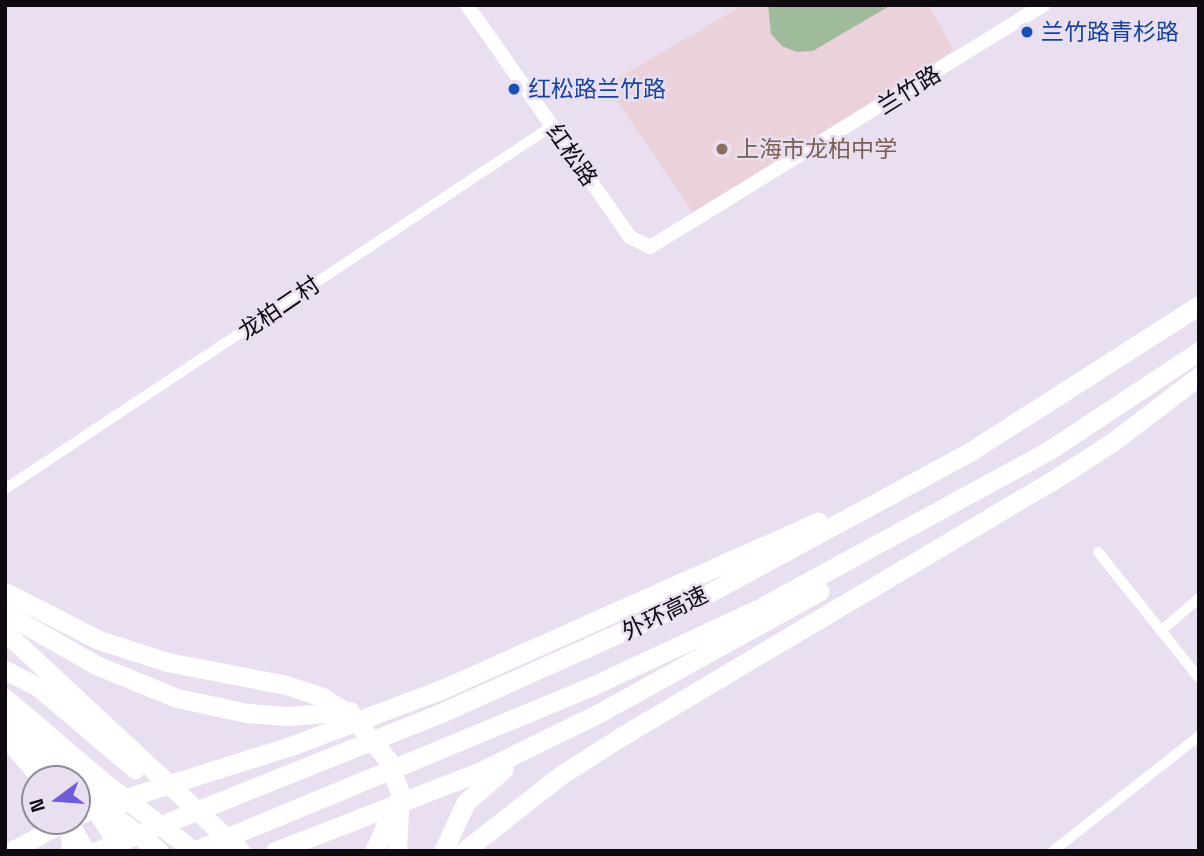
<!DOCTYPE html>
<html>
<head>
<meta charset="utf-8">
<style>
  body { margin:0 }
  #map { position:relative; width:1204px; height:856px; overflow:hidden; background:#eadff0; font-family:"Space Grotesk","Noto Sans SC",sans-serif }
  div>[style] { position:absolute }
  .education>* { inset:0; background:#ebd2da }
  .green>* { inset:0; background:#a0bb9c }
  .minor>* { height:10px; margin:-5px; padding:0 5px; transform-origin:5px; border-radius:5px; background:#fff }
  .tertiary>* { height:14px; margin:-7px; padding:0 7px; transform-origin:7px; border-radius:7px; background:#fff }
  .primary>* { height:18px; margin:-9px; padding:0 9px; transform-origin:9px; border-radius:9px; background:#fff }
  .trunk>* { height:18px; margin:-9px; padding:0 9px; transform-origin:9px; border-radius:9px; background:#fff }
  .motorway>* { height:19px; margin:-9.5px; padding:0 9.5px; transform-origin:9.5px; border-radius:9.5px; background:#fff }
  .dots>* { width:19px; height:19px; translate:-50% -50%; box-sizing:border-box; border:4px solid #eadff0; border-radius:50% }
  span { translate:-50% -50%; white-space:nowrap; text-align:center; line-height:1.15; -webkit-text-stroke:5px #eadff0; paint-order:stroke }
  .transit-label { font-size:23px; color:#164399 }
  .left { translate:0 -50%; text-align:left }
  .street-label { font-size:23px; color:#0e0a10 }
  .education-label { font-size:23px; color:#785e54 }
  .frame { position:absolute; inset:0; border:7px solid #0e0a10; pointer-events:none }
  .north { position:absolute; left:21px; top:765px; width:70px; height:70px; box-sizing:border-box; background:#eadff0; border:2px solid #928a96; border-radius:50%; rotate:254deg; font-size:19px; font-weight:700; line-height:28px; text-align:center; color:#0e0a10 }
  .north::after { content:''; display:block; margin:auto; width:24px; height:32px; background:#715cd7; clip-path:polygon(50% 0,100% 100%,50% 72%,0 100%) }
</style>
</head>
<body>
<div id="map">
  <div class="education">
    <i style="clip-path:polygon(743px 5px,928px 5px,954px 50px,693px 213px,606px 85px)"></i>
  </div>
  <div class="green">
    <i style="clip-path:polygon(768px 5px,891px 5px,813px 51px,797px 52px,782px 46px,771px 34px)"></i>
  </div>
  <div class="minor">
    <i style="left:5px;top:489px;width:656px;rotate:-33.57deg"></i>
    <i style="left:1098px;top:552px;width:161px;rotate:51.3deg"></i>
    <i style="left:1161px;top:631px;width:50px;rotate:-41deg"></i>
    <i style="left:1053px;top:851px;width:186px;rotate:-38.2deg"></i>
  </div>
  <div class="tertiary">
    <i style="left:467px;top:5px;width:284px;rotate:54.9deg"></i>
    <i style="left:630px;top:237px;width:22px;rotate:27deg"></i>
    <i style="left:650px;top:247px;width:462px;rotate:-31.6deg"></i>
  </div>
  <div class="primary">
    <i style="left:10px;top:710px;width:56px;rotate:50.1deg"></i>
    <i style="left:5px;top:737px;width:55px;rotate:49.4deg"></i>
    <i style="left:61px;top:758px;width:77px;rotate:42.4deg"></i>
  </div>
  <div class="trunk">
    <i style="left:77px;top:817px;width:19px;rotate:-28deg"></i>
    <i style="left:94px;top:808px;width:51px;rotate:56.9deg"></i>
    <i style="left:69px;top:821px;width:34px;rotate:60deg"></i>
    <i style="left:12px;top:851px;width:64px;rotate:-28.2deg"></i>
  </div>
  <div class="motorway">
    <i style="left:5px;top:592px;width:106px;rotate:27.1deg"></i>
    <i style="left:99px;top:640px;width:71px;rotate:17.9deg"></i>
    <i style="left:167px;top:662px;width:121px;rotate:10.9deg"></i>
    <i style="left:286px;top:685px;width:38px;rotate:18deg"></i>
    <i style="left:322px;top:697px;width:34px;rotate:32deg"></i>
    <i style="left:351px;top:715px;width:58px;rotate:50.6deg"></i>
    <i style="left:388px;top:760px;width:35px;rotate:70deg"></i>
    <i style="left:400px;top:793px;width:58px;rotate:93deg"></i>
    <i style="left:5px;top:613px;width:105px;rotate:29.7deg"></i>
    <i style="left:96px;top:665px;width:87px;rotate:22.2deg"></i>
    <i style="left:177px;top:698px;width:72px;rotate:12.1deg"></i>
    <i style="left:247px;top:713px;width:42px;rotate:4.1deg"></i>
    <i style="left:289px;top:716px;width:61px;rotate:-4.7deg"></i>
    <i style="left:5px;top:632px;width:322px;rotate:42.9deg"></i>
    <i style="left:5px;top:670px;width:37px;rotate:27deg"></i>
    <i style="left:38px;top:687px;width:127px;rotate:40.2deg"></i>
    <i style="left:5px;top:698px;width:126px;rotate:40.5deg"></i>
    <i style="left:101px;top:780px;width:117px;rotate:37.4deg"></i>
    <i style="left:5px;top:726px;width:82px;rotate:40.1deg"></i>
    <i style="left:77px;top:787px;width:104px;rotate:38deg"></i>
    <i style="left:94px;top:808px;width:203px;rotate:-17.5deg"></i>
    <i style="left:288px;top:747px;width:162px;rotate:-20.6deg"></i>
    <i style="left:440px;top:690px;width:414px;rotate:-24deg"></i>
    <i style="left:69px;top:821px;width:30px;rotate:86deg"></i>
    <i style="left:96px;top:851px;width:374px;rotate:-21.8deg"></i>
    <i style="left:443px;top:712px;width:289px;rotate:-24.1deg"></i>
    <i style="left:707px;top:594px;width:297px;rotate:-28.4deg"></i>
    <i style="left:968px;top:453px;width:274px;rotate:-32.6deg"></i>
    <i style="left:194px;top:851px;width:431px;rotate:-22.5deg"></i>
    <i style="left:592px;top:686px;width:183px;rotate:-24.9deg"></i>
    <i style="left:758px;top:609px;width:330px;rotate:-28.6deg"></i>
    <i style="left:1048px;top:451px;width:181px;rotate:-33.5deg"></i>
    <i style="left:275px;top:851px;width:221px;rotate:-21.2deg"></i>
    <i style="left:481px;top:771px;width:131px;rotate:-26.2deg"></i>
    <i style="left:599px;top:713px;width:252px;rotate:-28.9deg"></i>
    <i style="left:374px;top:851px;width:47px;rotate:-65.1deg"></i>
    <i style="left:443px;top:851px;width:54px;rotate:-64.9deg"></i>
    <i style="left:466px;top:802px;width:50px;rotate:-41deg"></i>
    <i style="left:464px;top:851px;width:123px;rotate:-38.1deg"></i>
    <i style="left:561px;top:775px;width:72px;rotate:-32.6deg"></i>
    <i style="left:622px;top:736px;width:500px;rotate:-30.7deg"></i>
    <i style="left:1052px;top:481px;width:74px;rotate:-32.8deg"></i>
    <i style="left:1114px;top:441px;width:107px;rotate:-37.4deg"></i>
  </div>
  <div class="dots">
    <i style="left:1027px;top:32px;background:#1a4fb4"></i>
    <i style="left:514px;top:89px;background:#1a4fb4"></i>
    <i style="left:722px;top:149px;background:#8d6e63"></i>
  </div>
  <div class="transit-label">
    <span class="left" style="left:1041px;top:32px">兰竹路青杉路</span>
    <span class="left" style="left:528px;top:89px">红松路兰竹路</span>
  </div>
  <div class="street-label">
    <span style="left:909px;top:90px;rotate:-32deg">兰竹路</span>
    <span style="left:572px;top:155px;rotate:55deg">红松路</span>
    <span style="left:279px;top:308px;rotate:-34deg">龙柏二村</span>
    <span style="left:665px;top:613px;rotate:-26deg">外环高速</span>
  </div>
  <div class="education-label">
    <span class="left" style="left:736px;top:149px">上海市龙柏中学</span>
  </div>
  <div class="frame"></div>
  <div class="north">N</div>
</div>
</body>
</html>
